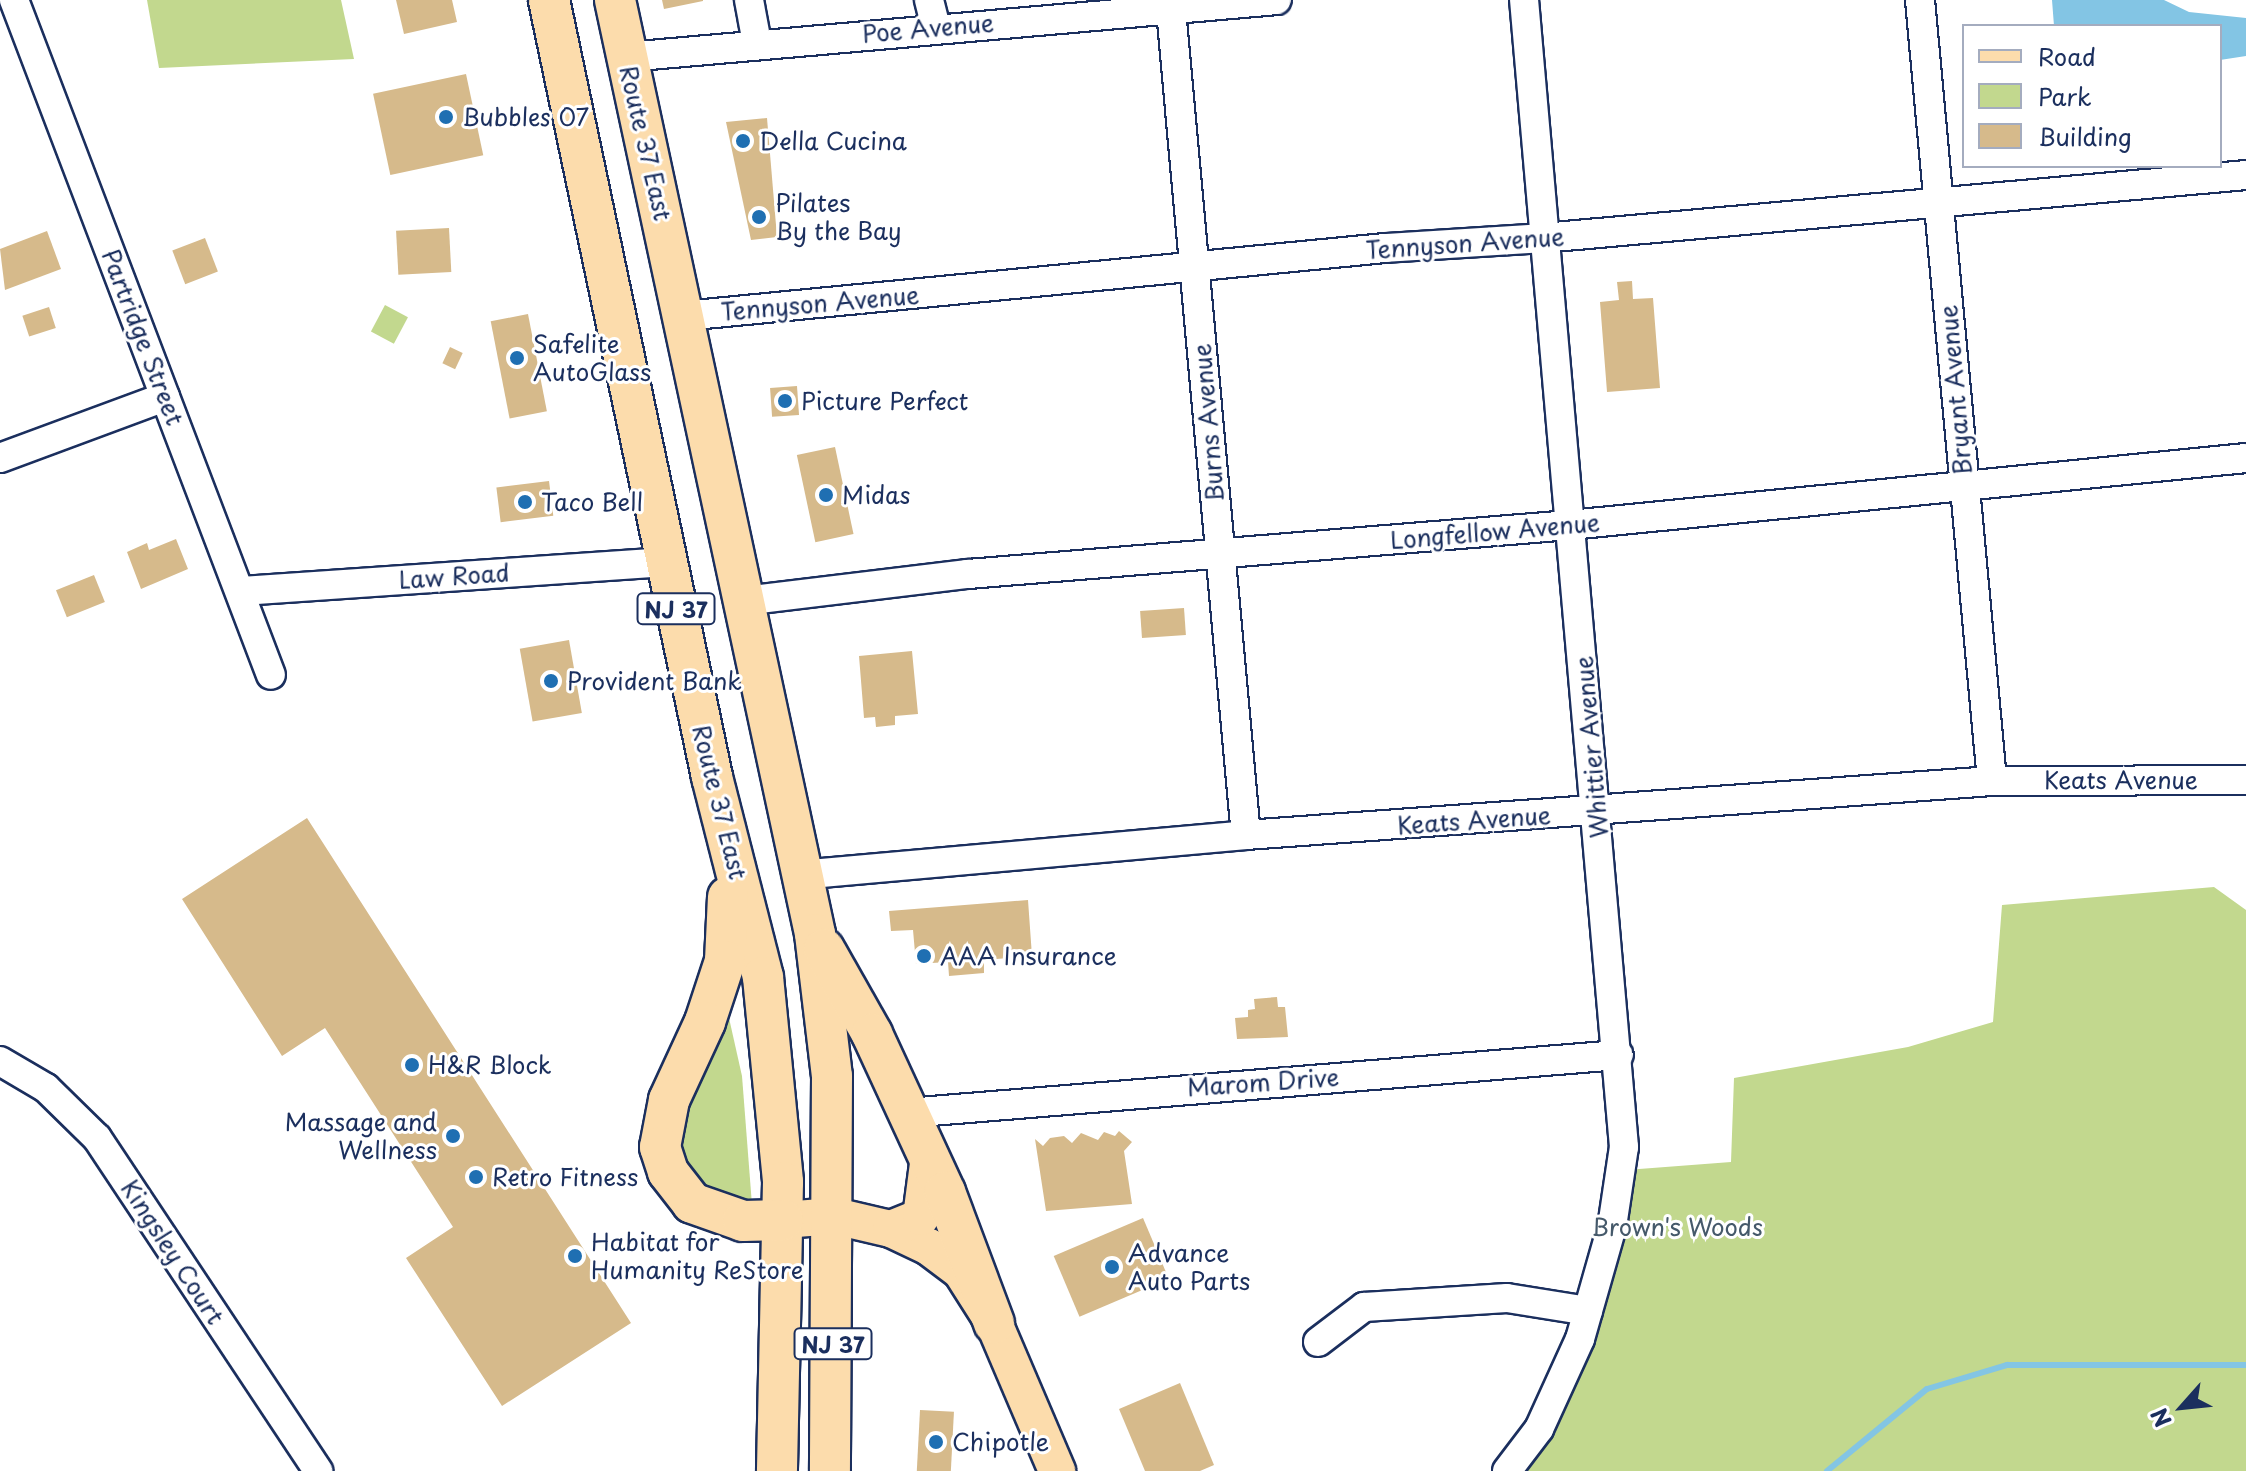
<!DOCTYPE html>
<html>
<head>
<meta charset="utf-8">
<style>
  body { margin:0 }
  #map { position:relative; width:2246px; height:1471px; overflow:hidden; background:#fff; font-family:"Playpen Sans",sans-serif }
  div>[style] { position:absolute }
  .green>* { inset:0; background:#c2d88e; transform-origin:0 0 }
  .water>* { inset:0; background:#83c5e4 }
  .stream>* { height:6px; margin:-3px; padding:0 3px; transform-origin:3px; border-radius:3px; background:#83c5e4 }
  .building>* { inset:0; background:#d6ba8b; transform-origin:0 0 }
  .roads { filter:drop-shadow(2px 0 #1b2f5e) drop-shadow(-2px 0 #1b2f5e) drop-shadow(0 2px #1b2f5e) drop-shadow(0 -2px #1b2f5e) }
  .minor>* { height:28px; margin:-14px; padding:0 14px; transform-origin:14px; border-radius:14px; background:#fff }
  .major>* { height:36px; margin:-18px; padding:0 18px; transform-origin:18px; border-radius:18px; background:#fcdcac }
  .highway>* { height:40px; margin:-20px; padding:0 20px; transform-origin:20px; border-radius:20px; background:#fcdcac }
  .dots>* { width:22px; height:22px; translate:-50% -50%; box-sizing:border-box; border:4px solid #fff; border-radius:50% }
  span { translate:-50% -50%; white-space:nowrap; text-align:center; line-height:1.15; -webkit-text-stroke:6px #fff; paint-order:stroke }
  .shield-label span { padding:2px 6px; background:#fff; border:2px solid; border-radius:6px; -webkit-text-stroke-width:0 }
  .shield-label { font-size:22px; color:#1b2f5e; font-weight:700 }
  .street-label { font-size:24px; color:#1b2f5e }
  .poi-label { font-size:24px; color:#1b2f5e }
  .left { translate:0 -50%; text-align:left }
  .right { translate:-100% -50%; text-align:right }
  .park-label { font-size:24px; color:#45596a }
  .legend { position:absolute; left:1962px; top:24px; width:260px; height:144px; box-sizing:border-box; background:#fff; border:2px solid #a4acbf; margin:0; padding:10px 14px; list-style:none; font-size:24px; color:#1b2f5e }
  .legend li { display:flex; align-items:center; gap:16px; height:40px }
  .legend b { width:40px; border:2px solid #a4acbf }
  .north { position:absolute; left:2142px; top:1367px; width:80px; height:80px; -webkit-text-stroke:6px #fff; paint-order:stroke; rotate:243deg; font-size:22px; font-weight:700; line-height:32px; text-align:center; color:#1b2f5e }
  .north::after { content:''; display:block; margin:auto; width:28px; height:36px; background:#1b2f5e; clip-path:polygon(50% 0,100% 100%,50% 72%,0 100%) }
</style>
</head>
<body>
<div id="map">
  <div class="green">
    <i style="clip-path:polygon(147px 0,341px 0,354px 59px,159px 68px)"></i>
    <i style="left:385px;top:305px;width:26px;height:30px;rotate:28deg"></i>
    <i style="clip-path:polygon(2214px 887px,2246px 910px,2246px 1471px,1527px 1471px,1597px 1333px,1626px 1170px,1731px 1162px,1734px 1078px,1908px 1047px,1993px 1022px,2002px 905px)"></i>
    <i style="clip-path:polygon(727px 1009px,742px 1076px,752px 1205px,693px 1184px,675px 1138px)"></i>
  </div>
  <div class="water">
    <i style="clip-path:polygon(2052px 0,2164px 0,2189px 12px,2246px 18px,2246px 56px,2220px 60px,2220px 26px,2054px 26px)"></i>
  </div>
  <div class="stream">
    <i style="left:1827px;top:1471px;width:129px;rotate:-39.4deg"></i>
    <i style="left:1927px;top:1389px;width:84px;rotate:-16.7deg"></i>
    <i style="left:2007px;top:1365px;width:239px"></i>
  </div>
  <div class="building">
    <i style="clip-path:polygon(396px 0,452px 0,457px 22px,404px 34px)"></i>
    <i style="clip-path:polygon(662px 0,703px 0,703px 1px,664px 9px)"></i>
    <i style="left:466px;top:74px;width:83px;height:95px;rotate:78deg"></i>
    <i style="clip-path:polygon(767px 118px,777px 237px,751px 240px,726px 122px)"></i>
    <i style="left:449px;top:228px;width:44px;height:53px;rotate:87deg"></i>
    <i style="clip-path:polygon(47px 231px,61px 269px,5px 290px,0 249px)"></i>
    <i style="left:205px;top:238px;width:36px;height:35px;rotate:69deg"></i>
    <i style="clip-path:polygon(1632px 281px,1633px 299px,1653px 298px,1660px 388px,1607px 392px,1600px 302px,1619px 300px,1617px 282px)"></i>
    <i style="left:49px;top:307px;width:22px;height:28px;rotate:72deg"></i>
    <i style="left:528px;top:314px;width:99px;height:38px;rotate:79deg"></i>
    <i style="left:450px;top:347px;width:14px;height:18px;rotate:25deg"></i>
    <i style="left:797px;top:386px;width:29px;height:27px;rotate:86deg"></i>
    <i style="left:835px;top:447px;width:89px;height:39px;rotate:78deg"></i>
    <i style="left:549px;top:481px;width:35px;height:53px;rotate:83deg"></i>
    <i style="clip-path:polygon(176px 539px,188px 569px,141px 589px,127px 552px,147px 543px,149px 550px)"></i>
    <i style="left:94px;top:575px;width:29px;height:41px;rotate:68deg"></i>
    <i style="left:1184px;top:608px;width:27px;height:44px;rotate:86deg"></i>
    <i style="left:569px;top:640px;width:74px;height:50px;rotate:80deg"></i>
    <i style="clip-path:polygon(912px 651px,918px 714px,895px 716px,895px 725px,876px 727px,875px 717px,864px 718px,859px 656px)"></i>
    <i style="clip-path:polygon(307px 818px,631px 1323px,502px 1406px,406px 1258px,453px 1227px,325px 1028px,282px 1056px,182px 899px)"></i>
    <i style="clip-path:polygon(1028px 900px,1032px 956px,984px 960px,984px 973px,949px 976px,948px 962px,916px 964px,913px 930px,891px 931px,889px 911px)"></i>
    <i style="clip-path:polygon(1277px 997px,1278px 1007px,1285px 1007px,1288px 1037px,1237px 1039px,1235px 1018px,1248px 1017px,1248px 1010px,1255px 1009px,1254px 999px)"></i>
    <i style="clip-path:polygon(1119px 1131px,1132px 1142px,1124px 1151px,1132px 1204px,1046px 1211px,1035px 1139px,1043px 1146px,1050px 1138px,1064px 1136px,1072px 1143px,1081px 1133px,1098px 1140px,1104px 1132px,1115px 1136px)"></i>
    <i style="left:1143px;top:1218px;width:66px;height:97px;rotate:67deg"></i>
    <i style="clip-path:polygon(1180px 1383px,1214px 1465px,1200px 1471px,1145px 1471px,1119px 1409px)"></i>
    <i style="left:920px;top:1410px;width:34px;height:61px;rotate:3deg"></i>
  </div>
  <div class="roads">
    <div class="minor">
      <i style="left:14px;top:0;width:722px;rotate:69.16deg"></i>
      <i style="left:749px;top:0;width:44px;rotate:79.5deg"></i>
      <i style="left:929px;top:0;width:29px;rotate:76deg"></i>
      <i style="left:1920px;top:0;width:784px;rotate:84.73deg"></i>
      <i style="left:1171px;top:10px;width:828px;rotate:84.81deg"></i>
      <i style="left:627px;top:57px;width:652px;rotate:-5.01deg"></i>
      <i style="left:684px;top:316px;width:704px;rotate:-5.54deg"></i>
      <i style="left:1385px;top:248px;width:158px;rotate:-3.6deg"></i>
      <i style="left:1543px;top:238px;width:706px;rotate:-5.12deg"></i>
      <i style="left:0;top:458px;width:176px;rotate:-20.3deg"></i>
      <i style="left:241px;top:591px;width:427px;rotate:-3.9deg"></i>
      <i style="left:744px;top:601px;width:226px;rotate:-6.9deg"></i>
      <i style="left:968px;top:574px;width:604px;rotate:-4.65deg"></i>
      <i style="left:1570px;top:525px;width:679px;rotate:-5.66deg"></i>
      <i style="left:799px;top:875px;width:449px;rotate:-5.1deg"></i>
      <i style="left:1246px;top:835px;width:748px;rotate:-4.14deg"></i>
      <i style="left:1992px;top:781px;width:254px;rotate:-0.2deg"></i>
      <i style="left:0;top:1061px;width:53px;rotate:30.4deg"></i>
      <i style="left:46px;top:1088px;width:71px;rotate:44.4deg"></i>
      <i style="left:97px;top:1138px;width:400px;rotate:56.4deg"></i>
      <i style="left:907px;top:1113px;width:714px;rotate:-4.66deg"></i>
      <i style="left:1318px;top:1342px;width:58px;rotate:-37.3deg"></i>
      <i style="left:1364px;top:1307px;width:143px;rotate:-3.6deg"></i>
      <i style="left:1507px;top:1298px;width:82px;rotate:9.1deg"></i>
      <i style="left:1507px;top:1471px;width:53px;rotate:-52.7deg"></i>
      <i style="left:1539px;top:1429px;width:99px;rotate:-65.5deg"></i>
      <i style="left:1580px;top:1339px;width:116px;rotate:-74.1deg"></i>
      <i style="left:1612px;top:1227px;width:81px;rotate:-81.5deg"></i>
      <i style="left:1624px;top:1147px;width:1151px;rotate:-94.98deg"></i>
    </div>
    <div class="major">
      <i style="left:783px;top:1220px;width:52px;rotate:-4.4deg"></i>
      <i style="left:835px;top:1216px;width:57px;rotate:13.1deg"></i>
      <i style="left:891px;top:1229px;width:42px;rotate:25.3deg"></i>
      <i style="left:929px;top:1247px;width:40px;rotate:37deg"></i>
      <i style="left:961px;top:1271px;width:62px;rotate:57.6deg"></i>
      <i style="left:994px;top:1323px;width:161px;rotate:66.9deg"></i>
      <i style="left:891px;top:1229px;width:32px;rotate:-22deg"></i>
      <i style="left:921px;top:1217px;width:53px;rotate:-82.5deg"></i>
    </div>
    <div class="highway">
      <i style="left:549px;top:0;width:794px;rotate:78.15deg"></i>
      <i style="left:712px;top:777px;width:206px;rotate:75.7deg"></i>
      <i style="left:763px;top:977px;width:206px;rotate:84.4deg"></i>
      <i style="left:783px;top:1182px;width:289px;rotate:91.2deg"></i>
      <i style="left:615px;top:0;width:955px;rotate:77.91deg"></i>
      <i style="left:815px;top:934px;width:143px;rotate:83.2deg"></i>
      <i style="left:832px;top:1076px;width:395px;rotate:90.3deg"></i>
      <i style="left:728px;top:897px;width:64px;rotate:92.7deg"></i>
      <i style="left:725px;top:961px;width:64px;rotate:108.2deg"></i>
      <i style="left:705px;top:1022px;width:86px;rotate:114.8deg"></i>
      <i style="left:669px;top:1100px;width:48px;rotate:100.8deg"></i>
      <i style="left:660px;top:1147px;width:26px;rotate:72deg"></i>
      <i style="left:668px;top:1172px;width:39px;rotate:52deg"></i>
      <i style="left:692px;top:1203px;width:54px;rotate:19.4deg"></i>
      <i style="left:743px;top:1221px;width:40px;rotate:-1.4deg"></i>
      <i style="left:824px;top:949px;width:98px;rotate:60.5deg"></i>
      <i style="left:872px;top:1034px;width:174px;rotate:65.2deg"></i>
      <i style="left:945px;top:1192px;width:140px;rotate:69.5deg"></i>
    </div>
  </div>
  <div class="dots">
    <i style="left:446px;top:117px;background:#1f6fb2"></i>
    <i style="left:743px;top:141px;background:#1f6fb2"></i>
    <i style="left:759px;top:217px;background:#1f6fb2"></i>
    <i style="left:517px;top:358px;background:#1f6fb2"></i>
    <i style="left:785px;top:401px;background:#1f6fb2"></i>
    <i style="left:826px;top:495px;background:#1f6fb2"></i>
    <i style="left:525px;top:502px;background:#1f6fb2"></i>
    <i style="left:551px;top:681px;background:#1f6fb2"></i>
    <i style="left:924px;top:956px;background:#1f6fb2"></i>
    <i style="left:412px;top:1065px;background:#1f6fb2"></i>
    <i style="left:453px;top:1136px;background:#1f6fb2"></i>
    <i style="left:476px;top:1177px;background:#1f6fb2"></i>
    <i style="left:575px;top:1256px;background:#1f6fb2"></i>
    <i style="left:1112px;top:1267px;background:#1f6fb2"></i>
    <i style="left:936px;top:1442px;background:#1f6fb2"></i>
  </div>
  <div class="shield-label">
    <span style="left:676px;top:609px">NJ 37</span>
    <span style="left:833px;top:1344px">NJ 37</span>
  </div>
  <div class="street-label">
    <span style="left:928px;top:28px;rotate:-5deg">Poe Avenue</span>
    <span style="left:646px;top:143px;rotate:77deg">Route 37 East</span>
    <span style="left:1465px;top:243px;rotate:-4deg">Tennyson Avenue</span>
    <span style="left:820px;top:303px;rotate:-5deg">Tennyson Avenue</span>
    <span style="left:143px;top:337px;rotate:69deg">Partridge Street</span>
    <span style="left:1955px;top:390px;rotate:-95deg">Bryant Avenue</span>
    <span style="left:1208px;top:423px;rotate:-95deg">Burns Avenue</span>
    <span style="left:1495px;top:531px;rotate:-5deg">Longfellow Avenue</span>
    <span style="left:454px;top:576px;rotate:-4deg">Law Road</span>
    <span style="left:1591px;top:747px;rotate:-95deg">Whittier Avenue</span>
    <span style="left:2121px;top:780px">Keats Avenue</span>
    <span style="left:720px;top:802px;rotate:76deg">Route 37 East</span>
    <span style="left:1474px;top:820px;rotate:-4deg">Keats Avenue</span>
    <span style="left:1263px;top:1082px;rotate:-4deg">Marom Drive</span>
    <span style="left:173px;top:1252px;rotate:57deg">Kingsley Court</span>
  </div>
  <div class="poi-label">
    <span class="left" style="left:462px;top:117px">Bubbles 07</span>
    <span class="left" style="left:759px;top:141px">Della Cucina</span>
    <span class="left" style="left:775px;top:217px">Pilates<br>By the Bay</span>
    <span class="left" style="left:533px;top:358px">Safelite<br>AutoGlass</span>
    <span class="left" style="left:801px;top:401px">Picture Perfect</span>
    <span class="left" style="left:842px;top:495px">Midas</span>
    <span class="left" style="left:541px;top:502px">Taco Bell</span>
    <span class="left" style="left:567px;top:681px">Provident Bank</span>
    <span class="left" style="left:940px;top:956px">AAA Insurance</span>
    <span class="left" style="left:428px;top:1065px">H&amp;R Block</span>
    <span class="right" style="left:437px;top:1136px">Massage and<br>Wellness</span>
    <span class="left" style="left:492px;top:1177px">Retro Fitness</span>
    <span class="left" style="left:591px;top:1256px">Habitat for<br>Humanity ReStore</span>
    <span class="left" style="left:1128px;top:1267px">Advance<br>Auto Parts</span>
    <span class="left" style="left:952px;top:1442px">Chipotle</span>
  </div>
  <div class="park-label">
    <span style="left:1677px;top:1227px">Brown's Woods</span>
  </div>
  <ul class="legend">
  <li><b style="height:10px;background:#fcdcac"></b>Road</li>
  <li><b style="height:22px;background:#c2d88e"></b>Park</li>
  <li><b style="height:22px;background:#d6ba8b"></b>Building</li>
  </ul>
  <div class="north">N</div>
</div>
</body>
</html>
